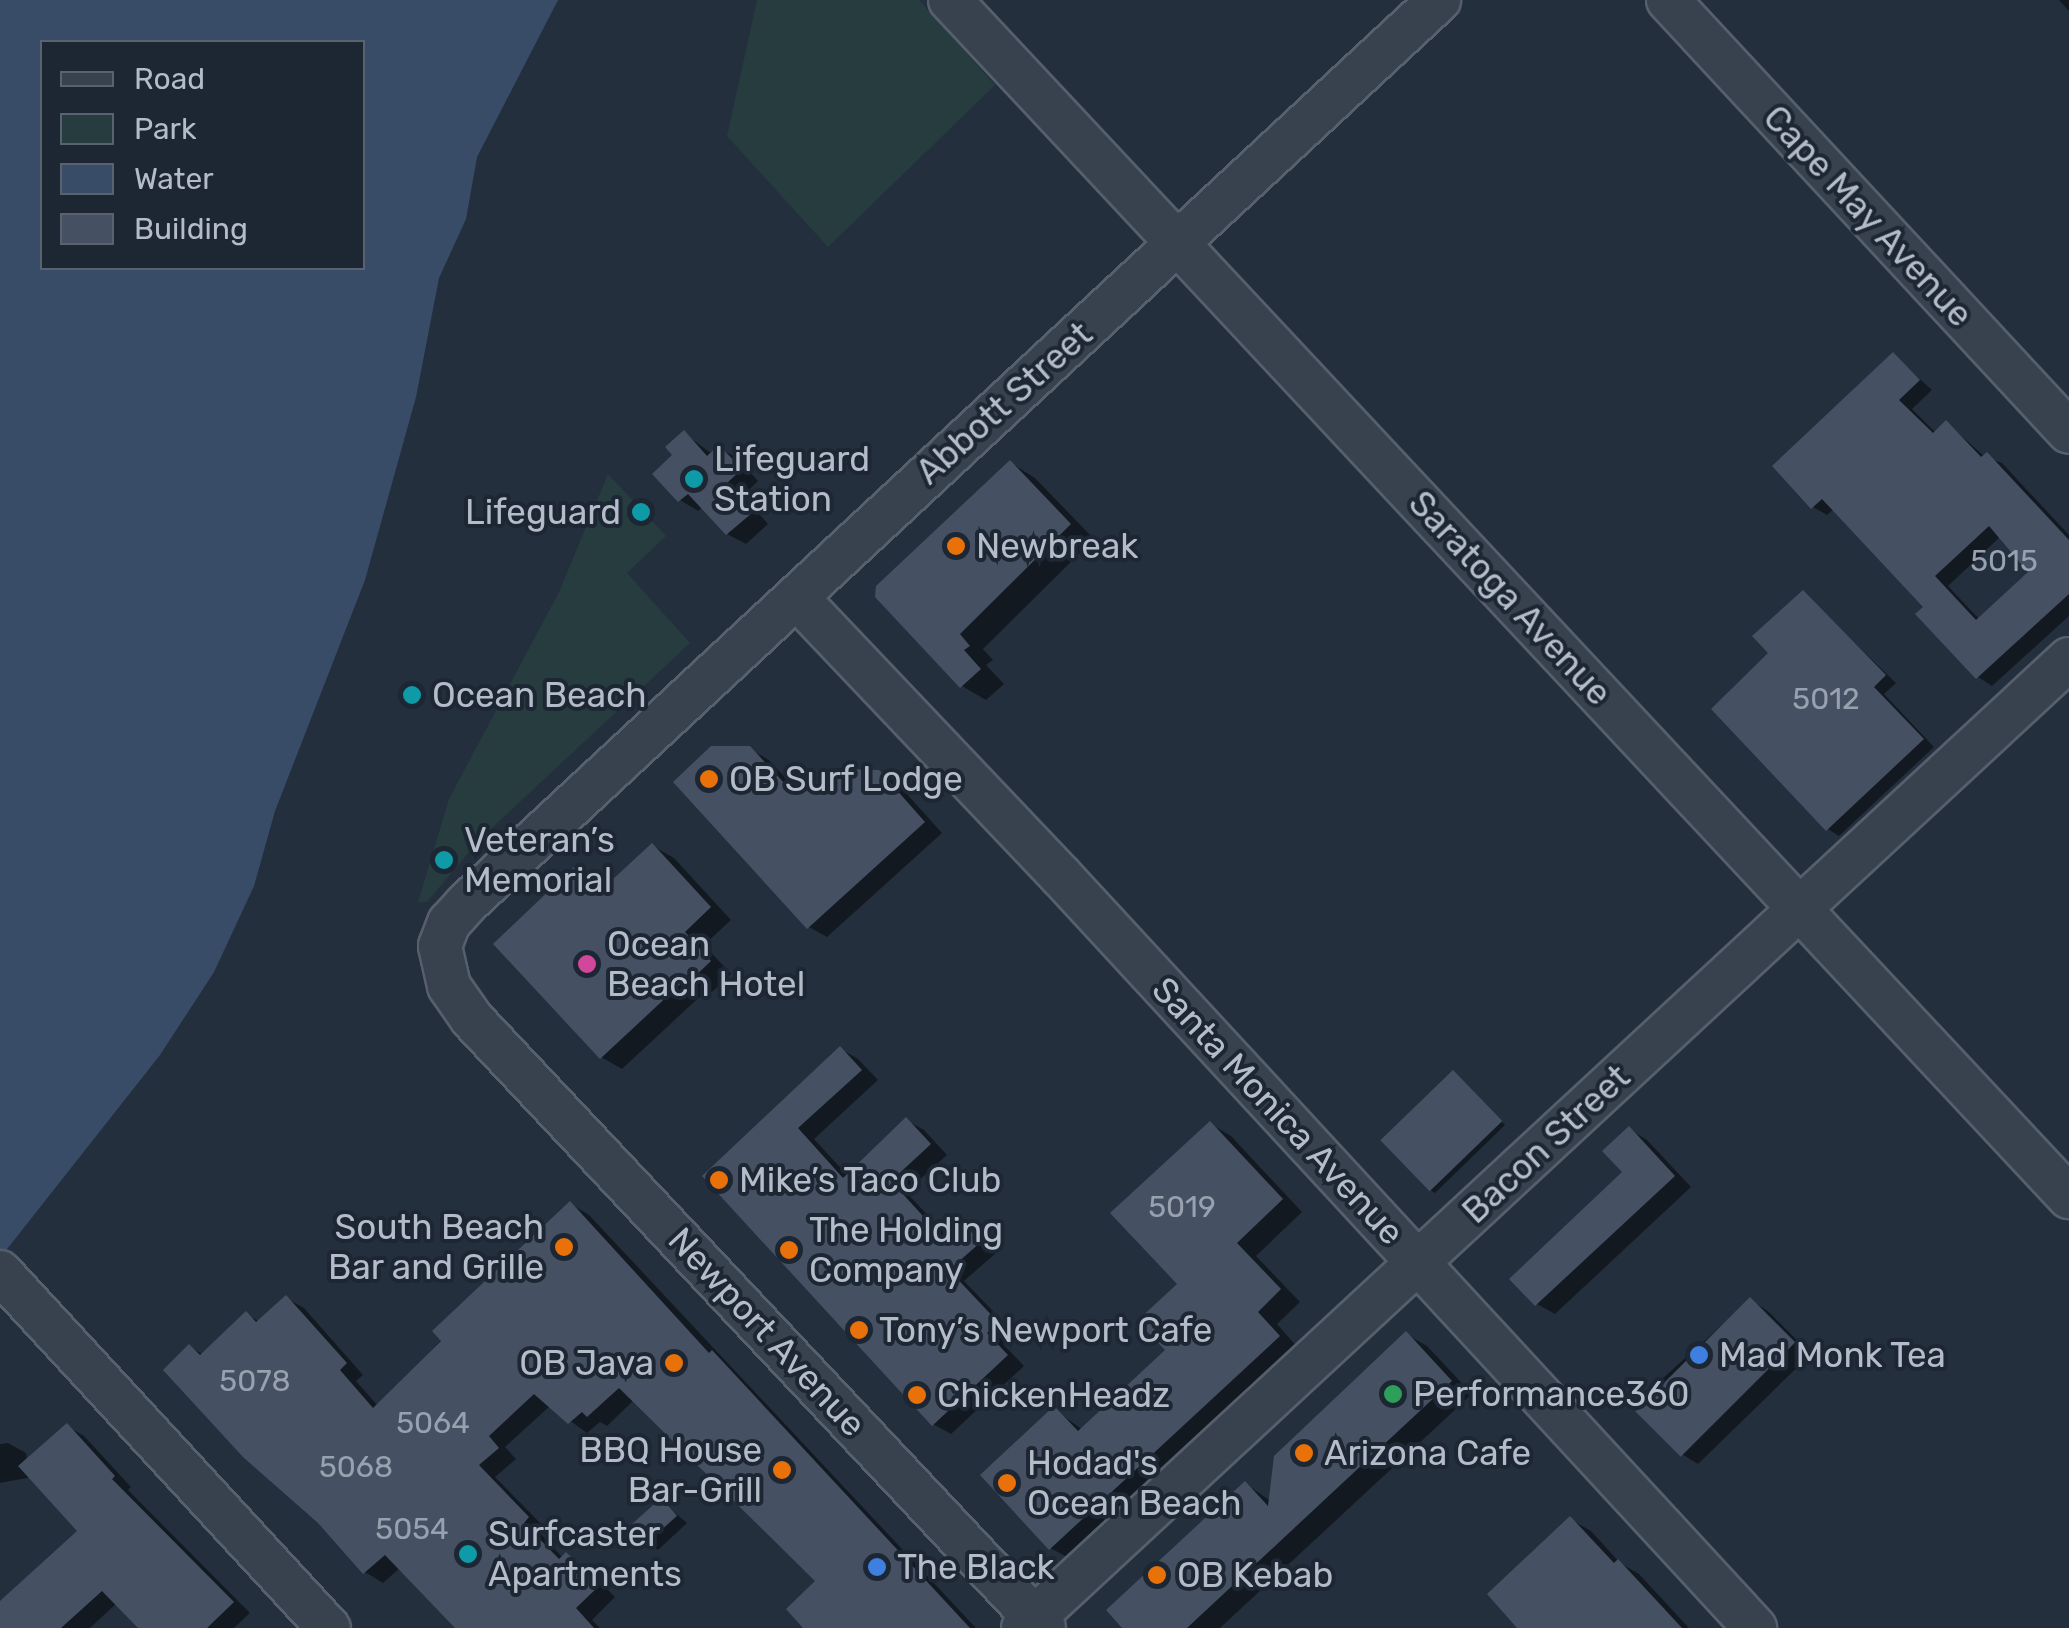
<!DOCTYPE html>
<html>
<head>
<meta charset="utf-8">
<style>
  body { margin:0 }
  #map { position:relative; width:2069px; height:1628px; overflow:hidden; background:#242f3e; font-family:Rubik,sans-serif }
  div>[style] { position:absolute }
  .green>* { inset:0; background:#263c3f }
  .water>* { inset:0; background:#394c67 }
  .shadow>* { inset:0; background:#0007 }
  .building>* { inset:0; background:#455162; transform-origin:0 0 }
  .roads { filter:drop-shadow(2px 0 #565f6c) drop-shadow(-2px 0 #565f6c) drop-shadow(0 2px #565f6c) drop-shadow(0 -2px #565f6c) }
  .minor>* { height:42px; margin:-21px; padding:0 21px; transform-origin:21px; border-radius:21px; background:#38414e }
  .dots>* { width:28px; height:28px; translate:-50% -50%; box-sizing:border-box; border:5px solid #1d2633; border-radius:50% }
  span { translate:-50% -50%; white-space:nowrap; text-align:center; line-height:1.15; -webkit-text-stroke:8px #1d2633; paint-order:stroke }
  .number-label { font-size:30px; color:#98a1af }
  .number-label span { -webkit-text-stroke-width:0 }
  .street-label { font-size:35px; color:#b4bcc9 }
  .poi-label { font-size:35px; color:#b4bcc9 }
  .left { translate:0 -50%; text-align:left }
  .right { translate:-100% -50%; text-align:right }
  .legend { position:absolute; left:40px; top:40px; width:325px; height:230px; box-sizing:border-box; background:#1d2633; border:2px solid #59626f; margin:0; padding:12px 18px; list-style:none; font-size:30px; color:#b4bcc9 }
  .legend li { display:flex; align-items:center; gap:20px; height:50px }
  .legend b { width:50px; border:2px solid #59626f }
</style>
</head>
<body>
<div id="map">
  <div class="green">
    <i style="clip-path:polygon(757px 0,919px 0,995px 85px,828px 247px,727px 136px)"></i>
    <i style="clip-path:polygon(608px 474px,666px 536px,627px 573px,690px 643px,479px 840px,427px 902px,418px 902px,449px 799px,559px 592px)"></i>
  </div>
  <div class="water">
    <i style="clip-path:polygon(evenodd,0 0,558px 0,477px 157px,466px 219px,439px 278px,416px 397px,365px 580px,275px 811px,254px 886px,214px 972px,160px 1055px,0 1258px,0 0,42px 42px,362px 42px,362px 268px,42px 268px,42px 42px)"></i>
  </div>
  <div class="shadow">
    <i style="clip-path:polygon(2059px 0,2069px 0,2069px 11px)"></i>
    <i style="clip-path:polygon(evenodd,1893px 355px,1932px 390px,1912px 409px,1936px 433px,1947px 423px,1985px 457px,2002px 463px,2069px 535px,2069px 616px,1992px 686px,1978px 677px,1919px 614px,1926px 607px,1835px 508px,1827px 515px,1813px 507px,1893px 355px,2001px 536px,2032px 572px,1980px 620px,1948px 586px,2001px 536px)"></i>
    <i style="clip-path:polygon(684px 433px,712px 454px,719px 448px,737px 458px,758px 481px,743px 496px,768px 524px,746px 544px,727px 534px,703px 507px,698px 511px,680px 500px,675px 455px)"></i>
    <i style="clip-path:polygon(1011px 463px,1035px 478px,1094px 539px,983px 649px,993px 660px,986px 665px,1004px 684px,986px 700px,962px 686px,877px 596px)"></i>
    <i style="clip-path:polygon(1803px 593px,1896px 683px,1884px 694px,1934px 747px,1839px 836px,1828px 829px,1714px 709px,1771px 653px)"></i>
    <i style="clip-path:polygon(750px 749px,769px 760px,796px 789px,822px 789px,878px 772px,897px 783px,942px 833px,827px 937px,809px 927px)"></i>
    <i style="clip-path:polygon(653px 846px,674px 858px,731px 920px,704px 945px,731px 974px,712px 992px,708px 989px,622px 1069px,601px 1057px,575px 870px,604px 891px)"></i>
    <i style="clip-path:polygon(841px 1049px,858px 1059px,878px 1080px,814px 1139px,848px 1176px,906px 1120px,924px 1130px,947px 1155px,906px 1192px,948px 1237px,961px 1225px,996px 1253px,964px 1281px,1014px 1333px,1003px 1344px,1024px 1366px,951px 1434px,933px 1424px,705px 1176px)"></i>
    <i style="clip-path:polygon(1458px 1076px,1505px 1125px,1435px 1193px,1430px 1190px)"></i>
    <i style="clip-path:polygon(1211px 1124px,1231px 1136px,1302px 1212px,1256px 1256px,1300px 1302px,1277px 1324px,1299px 1349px,1071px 1559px,1050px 1548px,1055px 1410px,1083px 1430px,1169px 1350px)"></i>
    <i style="clip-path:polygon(1629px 1129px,1647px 1140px,1691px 1187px,1555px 1314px,1537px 1304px,1626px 1172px)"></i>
    <i style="clip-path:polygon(571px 1204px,589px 1215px,976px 1628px,806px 1628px,819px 1581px,634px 1400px,607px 1426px,600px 1422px,587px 1433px,550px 1406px,505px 1447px,516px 1459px,495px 1477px,546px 1529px,541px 1534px,563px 1558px,584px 1566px,615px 1597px,592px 1620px,600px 1628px,458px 1628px,400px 1568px,383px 1583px,365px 1572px,320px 1521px,190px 1347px,204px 1355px,246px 1314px,260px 1322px,286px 1298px,304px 1308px,363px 1375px,356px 1381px,378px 1406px)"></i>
    <i style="clip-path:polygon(1750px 1300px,1768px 1311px,1811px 1354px,1698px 1464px,1680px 1453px,1633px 1405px)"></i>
    <i style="clip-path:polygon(1406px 1334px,1427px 1346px,1472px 1394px,1220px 1628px,1126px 1628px,1246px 1484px,1272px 1502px)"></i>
    <i style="clip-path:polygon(67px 1426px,84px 1436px,131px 1487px,128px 1490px,250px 1613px,234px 1628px,141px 1628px,117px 1603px,90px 1628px,0 1628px,0 1605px,81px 1531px,32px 1477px,0 1483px,0 1444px,8px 1443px,26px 1453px,27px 1461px)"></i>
    <i style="clip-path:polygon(661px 1501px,687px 1523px,658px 1550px,647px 1543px)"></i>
    <i style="clip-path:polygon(1570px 1519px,1591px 1531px,1620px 1563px,1639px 1574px,1689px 1628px,1520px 1628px)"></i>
  </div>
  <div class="building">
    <i style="clip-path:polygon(evenodd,1893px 352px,1920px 380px,1899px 400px,1933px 433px,1946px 420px,1981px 457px,1987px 452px,2069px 540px,2069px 594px,1976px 679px,1915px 614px,1923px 607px,1822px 499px,1811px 509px,1772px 466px,1893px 352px,1989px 526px,2028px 572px,1976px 620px,1935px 576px,1989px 526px)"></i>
    <i style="clip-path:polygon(684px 430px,707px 456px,719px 445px,742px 469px,726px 484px,752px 513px,726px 535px,688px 494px,678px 502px,652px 474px,672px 455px,665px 447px)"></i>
    <i style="clip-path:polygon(1010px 460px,1071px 524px,960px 634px,970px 646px,964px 650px,981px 669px,960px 688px,875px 597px,876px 586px)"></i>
    <i style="clip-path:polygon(1803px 590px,1886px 675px,1874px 687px,1924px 739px,1826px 831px,1711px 709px,1768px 653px,1752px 636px)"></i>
    <i style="clip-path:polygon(711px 746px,750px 746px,787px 786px,821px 787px,840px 769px,879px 770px,925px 822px,807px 929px,673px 782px)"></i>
    <i style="clip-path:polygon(652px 843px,711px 907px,685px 932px,711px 961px,690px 981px,687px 978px,600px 1059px,493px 944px,574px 867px,598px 893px)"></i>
    <i style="clip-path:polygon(840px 1046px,862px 1070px,798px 1128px,843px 1178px,906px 1117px,931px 1144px,891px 1181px,943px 1238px,961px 1222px,981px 1242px,949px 1270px,998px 1322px,987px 1333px,1008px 1355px,932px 1426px,702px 1176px)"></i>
    <i style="left:1453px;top:1070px;width:71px;height:101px;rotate:46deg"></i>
    <i style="clip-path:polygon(1210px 1121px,1283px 1199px,1237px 1243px,1281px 1289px,1258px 1312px,1280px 1336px,1049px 1550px,980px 1475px,1054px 1406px,1078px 1431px,1165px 1350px,1137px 1321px,1177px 1284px,1110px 1213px)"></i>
    <i style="clip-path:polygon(1629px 1126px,1675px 1176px,1535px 1306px,1509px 1279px,1622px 1172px,1602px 1151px)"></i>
    <i style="clip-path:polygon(570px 1201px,709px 1353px,712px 1350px,970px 1628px,803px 1628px,786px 1609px,815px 1581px,619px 1388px,587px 1417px,582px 1412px,568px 1424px,534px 1394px,489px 1436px,499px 1448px,479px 1465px,529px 1517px,524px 1523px,559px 1559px,566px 1552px,599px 1586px,576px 1608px,594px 1628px,455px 1628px,385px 1555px,363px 1574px,318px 1523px,243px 1457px,163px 1370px,189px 1344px,200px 1355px,246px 1311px,256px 1322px,286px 1295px,347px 1363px,340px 1370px,373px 1408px,441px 1341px,432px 1331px)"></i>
    <i style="left:1750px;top:1297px;width:64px;height:162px;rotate:45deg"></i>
    <i style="clip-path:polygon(1406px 1331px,1452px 1381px,1187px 1628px,1122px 1628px,1106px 1610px,1245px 1481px,1268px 1506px,1274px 1456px)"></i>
    <i style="clip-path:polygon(67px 1423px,115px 1476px,112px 1479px,234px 1602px,207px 1628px,138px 1628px,102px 1591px,61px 1628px,0 1628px,0 1601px,77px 1531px,18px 1466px)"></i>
    <i style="left:661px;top:1498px;width:24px;height:44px;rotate:48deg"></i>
    <i style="clip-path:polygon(1570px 1516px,1614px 1563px,1618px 1559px,1682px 1628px,1517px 1628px,1487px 1594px)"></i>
  </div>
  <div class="roads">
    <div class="minor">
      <i style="left:950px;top:0;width:1639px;rotate:46.93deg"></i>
      <i style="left:1668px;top:0;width:589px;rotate:47.13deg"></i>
      <i style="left:797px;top:598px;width:382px;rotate:46.5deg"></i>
      <i style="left:1060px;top:875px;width:1025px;rotate:47.29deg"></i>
      <i style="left:0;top:1272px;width:485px;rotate:47.3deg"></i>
      <i style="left:1023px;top:1628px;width:1426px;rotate:-42.81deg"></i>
      <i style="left:1044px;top:1628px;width:836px;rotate:-133.21deg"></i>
      <i style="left:472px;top:1019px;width:40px;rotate:-124.9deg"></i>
      <i style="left:449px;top:986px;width:41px;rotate:-102.7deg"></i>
      <i style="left:440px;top:946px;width:25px;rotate:-69deg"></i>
      <i style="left:449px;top:923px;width:27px;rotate:-48deg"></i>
      <i style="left:467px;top:903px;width:1327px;rotate:-42.89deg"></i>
    </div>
  </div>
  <div class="dots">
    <i style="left:694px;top:479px;background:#0f9aa8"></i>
    <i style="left:641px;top:512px;background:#0f9aa8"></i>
    <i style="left:956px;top:546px;background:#e8710a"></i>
    <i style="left:412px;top:695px;background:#0f9aa8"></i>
    <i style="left:709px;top:779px;background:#e8710a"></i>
    <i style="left:444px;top:860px;background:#0f9aa8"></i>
    <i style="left:587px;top:964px;background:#d1479c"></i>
    <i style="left:719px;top:1180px;background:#e8710a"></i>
    <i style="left:564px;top:1247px;background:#e8710a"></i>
    <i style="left:789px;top:1250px;background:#e8710a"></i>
    <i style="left:859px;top:1330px;background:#e8710a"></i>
    <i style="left:1699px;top:1355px;background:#3f7fe0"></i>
    <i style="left:674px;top:1363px;background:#e8710a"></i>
    <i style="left:1393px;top:1394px;background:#2e9e5b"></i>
    <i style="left:917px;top:1395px;background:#e8710a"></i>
    <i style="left:1304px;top:1453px;background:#e8710a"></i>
    <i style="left:782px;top:1470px;background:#e8710a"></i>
    <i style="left:1007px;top:1483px;background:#e8710a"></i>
    <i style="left:468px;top:1554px;background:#0f9aa8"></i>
    <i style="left:877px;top:1567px;background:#3f7fe0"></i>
    <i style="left:1157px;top:1575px;background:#e8710a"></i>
  </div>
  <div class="number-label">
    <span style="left:2004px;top:561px">5015</span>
    <span style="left:1826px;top:699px">5012</span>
    <span style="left:1182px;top:1207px">5019</span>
    <span style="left:255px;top:1381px">5078</span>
    <span style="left:433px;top:1423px">5064</span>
    <span style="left:356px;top:1467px">5068</span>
    <span style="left:412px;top:1529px">5054</span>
  </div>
  <div class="street-label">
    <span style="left:1868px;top:216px;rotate:47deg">Cape May Avenue</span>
    <span style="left:1004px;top:403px;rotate:-42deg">Abbott Street</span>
    <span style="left:1510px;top:598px;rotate:47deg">Saratoga Avenue</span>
    <span style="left:1278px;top:1111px;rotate:47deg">Santa Monica Avenue</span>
    <span style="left:1546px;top:1144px;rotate:-43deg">Bacon Street</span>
    <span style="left:767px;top:1332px;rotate:47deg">Newport Avenue</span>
  </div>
  <div class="poi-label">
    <span class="left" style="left:714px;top:479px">Lifeguard<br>Station</span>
    <span class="right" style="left:621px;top:512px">Lifeguard</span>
    <span class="left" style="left:976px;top:546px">Newbreak</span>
    <span class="left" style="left:432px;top:695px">Ocean Beach</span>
    <span class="left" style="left:729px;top:779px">OB Surf Lodge</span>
    <span class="left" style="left:464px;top:860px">Veteran’s<br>Memorial</span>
    <span class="left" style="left:607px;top:964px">Ocean<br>Beach Hotel</span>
    <span class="left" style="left:739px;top:1180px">Mike’s Taco Club</span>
    <span class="right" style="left:544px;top:1247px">South Beach<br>Bar and Grille</span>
    <span class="left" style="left:809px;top:1250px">The Holding<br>Company</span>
    <span class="left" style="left:879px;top:1330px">Tony’s Newport Cafe</span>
    <span class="left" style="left:1719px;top:1355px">Mad Monk Tea</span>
    <span class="right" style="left:654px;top:1363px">OB Java</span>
    <span class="left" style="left:1413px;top:1394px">Performance360</span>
    <span class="left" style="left:937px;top:1395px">ChickenHeadz</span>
    <span class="right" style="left:762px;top:1470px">BBQ House<br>Bar-Grill</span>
    <span class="left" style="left:1324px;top:1453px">Arizona Cafe</span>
    <span class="left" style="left:1027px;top:1483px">Hodad's<br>Ocean Beach</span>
    <span class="left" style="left:488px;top:1554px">Surfcaster<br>Apartments</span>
    <span class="left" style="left:897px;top:1567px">The Black</span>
    <span class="left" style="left:1177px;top:1575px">OB Kebab</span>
  </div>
  <ul class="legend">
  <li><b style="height:12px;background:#38414e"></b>Road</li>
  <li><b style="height:28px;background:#263c3f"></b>Park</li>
  <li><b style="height:28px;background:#394c67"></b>Water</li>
  <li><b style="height:28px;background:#455162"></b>Building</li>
  </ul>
</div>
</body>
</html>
